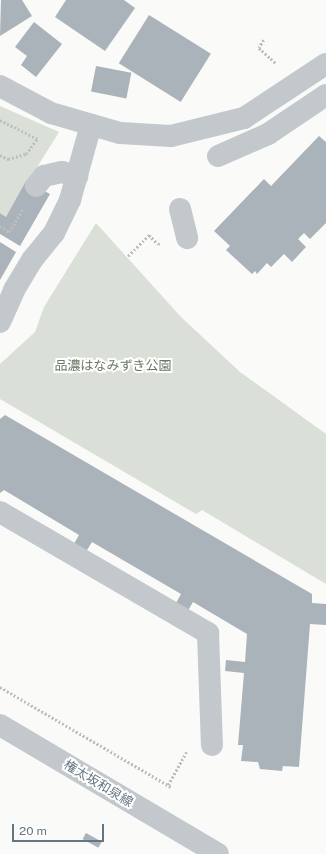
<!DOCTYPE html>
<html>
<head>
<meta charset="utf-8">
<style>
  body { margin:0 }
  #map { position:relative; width:326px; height:854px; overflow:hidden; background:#fafaf8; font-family:"Public Sans","Noto Sans JP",sans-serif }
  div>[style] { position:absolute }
  .green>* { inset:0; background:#dadfd7 }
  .building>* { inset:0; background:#aab3b9; transform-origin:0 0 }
  .path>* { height:2.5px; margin-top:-1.25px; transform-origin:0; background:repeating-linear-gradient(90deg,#bbbfc2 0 2px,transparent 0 4px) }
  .minor>* { height:22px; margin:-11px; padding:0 11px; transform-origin:11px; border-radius:11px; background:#c3c8cc }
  span { translate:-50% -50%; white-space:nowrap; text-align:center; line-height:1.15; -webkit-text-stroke:4px #fff; paint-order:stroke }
  .park-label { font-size:13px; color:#687a64 }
  .street-label { font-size:13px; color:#657683 }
  .scale { position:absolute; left:12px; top:824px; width:92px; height:18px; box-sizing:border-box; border:2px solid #657683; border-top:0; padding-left:5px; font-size:12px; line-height:14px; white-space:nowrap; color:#657683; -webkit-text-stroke:3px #fff; paint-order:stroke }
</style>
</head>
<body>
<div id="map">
  <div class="green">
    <i style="clip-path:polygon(0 106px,59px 132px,6px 217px,0 213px)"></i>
    <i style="clip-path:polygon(96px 223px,181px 317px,240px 372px,326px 434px,326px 584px,202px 510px,196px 514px,0 399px,0 364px,35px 332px,44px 307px)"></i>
  </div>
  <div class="building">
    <i style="clip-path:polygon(1px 0,22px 0,32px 16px,0 36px)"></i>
    <i style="clip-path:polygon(66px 0,124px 0,135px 8px,105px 51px,55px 17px)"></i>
    <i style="left:149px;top:15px;width:73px;height:57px;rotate:32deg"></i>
    <i style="clip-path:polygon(34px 22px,62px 44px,36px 77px,21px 65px,27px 56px,15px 47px)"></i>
    <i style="left:96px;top:66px;width:36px;height:26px;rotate:11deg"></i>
    <i style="clip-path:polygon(319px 136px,326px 142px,326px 223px,310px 239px,304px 233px,298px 239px,306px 247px,292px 262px,284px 254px,271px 267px,267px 263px,257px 274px,255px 271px,252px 274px,226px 250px,230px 246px,214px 231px,264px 179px,271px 186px)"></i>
    <i style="clip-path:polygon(26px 181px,50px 194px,20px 246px,0 234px,0 213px,6px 217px)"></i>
    <i style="clip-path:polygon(0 242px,16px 252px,0 280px)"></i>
    <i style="clip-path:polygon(5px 415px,312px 594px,312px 603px,326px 604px,326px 625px,310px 624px,299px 767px,283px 766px,282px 771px,260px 769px,258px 762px,241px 761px,243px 745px,238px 745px,244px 673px,225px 671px,226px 660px,245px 662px,247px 634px,193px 602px,183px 619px,171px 612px,181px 594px,92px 542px,79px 563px,67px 556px,79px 535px,4px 490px,0 493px,0 419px)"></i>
    <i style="left:86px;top:833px;width:18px;height:7px;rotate:29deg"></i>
  </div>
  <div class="path">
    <i style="left:264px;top:40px;width:9px;rotate:122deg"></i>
    <i style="left:259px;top:48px;width:24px;rotate:42deg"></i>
    <i style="left:0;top:120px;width:42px;rotate:26.6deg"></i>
    <i style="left:0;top:155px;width:9px;rotate:27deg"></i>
    <i style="left:8px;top:159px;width:19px;rotate:-16deg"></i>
    <i style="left:26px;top:154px;width:19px;rotate:-54deg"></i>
    <i style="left:0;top:226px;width:11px;rotate:34deg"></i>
    <i style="left:9px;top:232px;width:27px;rotate:-59deg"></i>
    <i style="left:128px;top:256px;width:30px;rotate:-45deg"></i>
    <i style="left:149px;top:235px;width:13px;rotate:45deg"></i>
    <i style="left:158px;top:244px;width:2px;rotate:-27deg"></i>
    <i style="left:0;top:687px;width:198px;rotate:30.3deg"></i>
    <i style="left:168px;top:785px;width:38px;rotate:-61deg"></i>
  </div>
  <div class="minor">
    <i style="left:0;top:86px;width:58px;rotate:27.9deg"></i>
    <i style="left:51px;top:113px;width:72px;rotate:16.2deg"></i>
    <i style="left:120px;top:133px;width:51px;rotate:3.4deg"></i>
    <i style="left:171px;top:136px;width:75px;rotate:-13.9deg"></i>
    <i style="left:244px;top:118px;width:98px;rotate:-33.4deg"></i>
    <i style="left:218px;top:156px;width:55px;rotate:-23.7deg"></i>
    <i style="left:268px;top:134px;width:70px;rotate:-33.9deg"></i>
    <i style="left:36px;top:186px;width:13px;rotate:-51deg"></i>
    <i style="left:44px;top:176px;width:18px;rotate:-13deg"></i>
    <i style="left:62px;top:172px;width:16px;rotate:15deg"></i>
    <i style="left:180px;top:209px;width:30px;rotate:76deg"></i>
    <i style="left:0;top:322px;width:35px;rotate:-66deg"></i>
    <i style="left:14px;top:290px;width:35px;rotate:-59deg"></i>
    <i style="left:32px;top:260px;width:35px;rotate:-51deg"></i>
    <i style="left:54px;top:233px;width:37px;rotate:-64deg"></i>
    <i style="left:70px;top:200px;width:78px;rotate:-74.4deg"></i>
    <i style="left:0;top:512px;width:241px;rotate:30.2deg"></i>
    <i style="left:208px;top:633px;width:112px;rotate:88deg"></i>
    <i style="left:0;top:725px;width:253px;rotate:30.6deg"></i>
  </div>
  <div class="park-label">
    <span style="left:113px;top:366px">品濃はなみずき公園</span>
  </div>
  <div class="street-label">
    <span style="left:98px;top:784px;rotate:31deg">権太坂和泉線</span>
  </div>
  <div class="scale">20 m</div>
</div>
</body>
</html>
